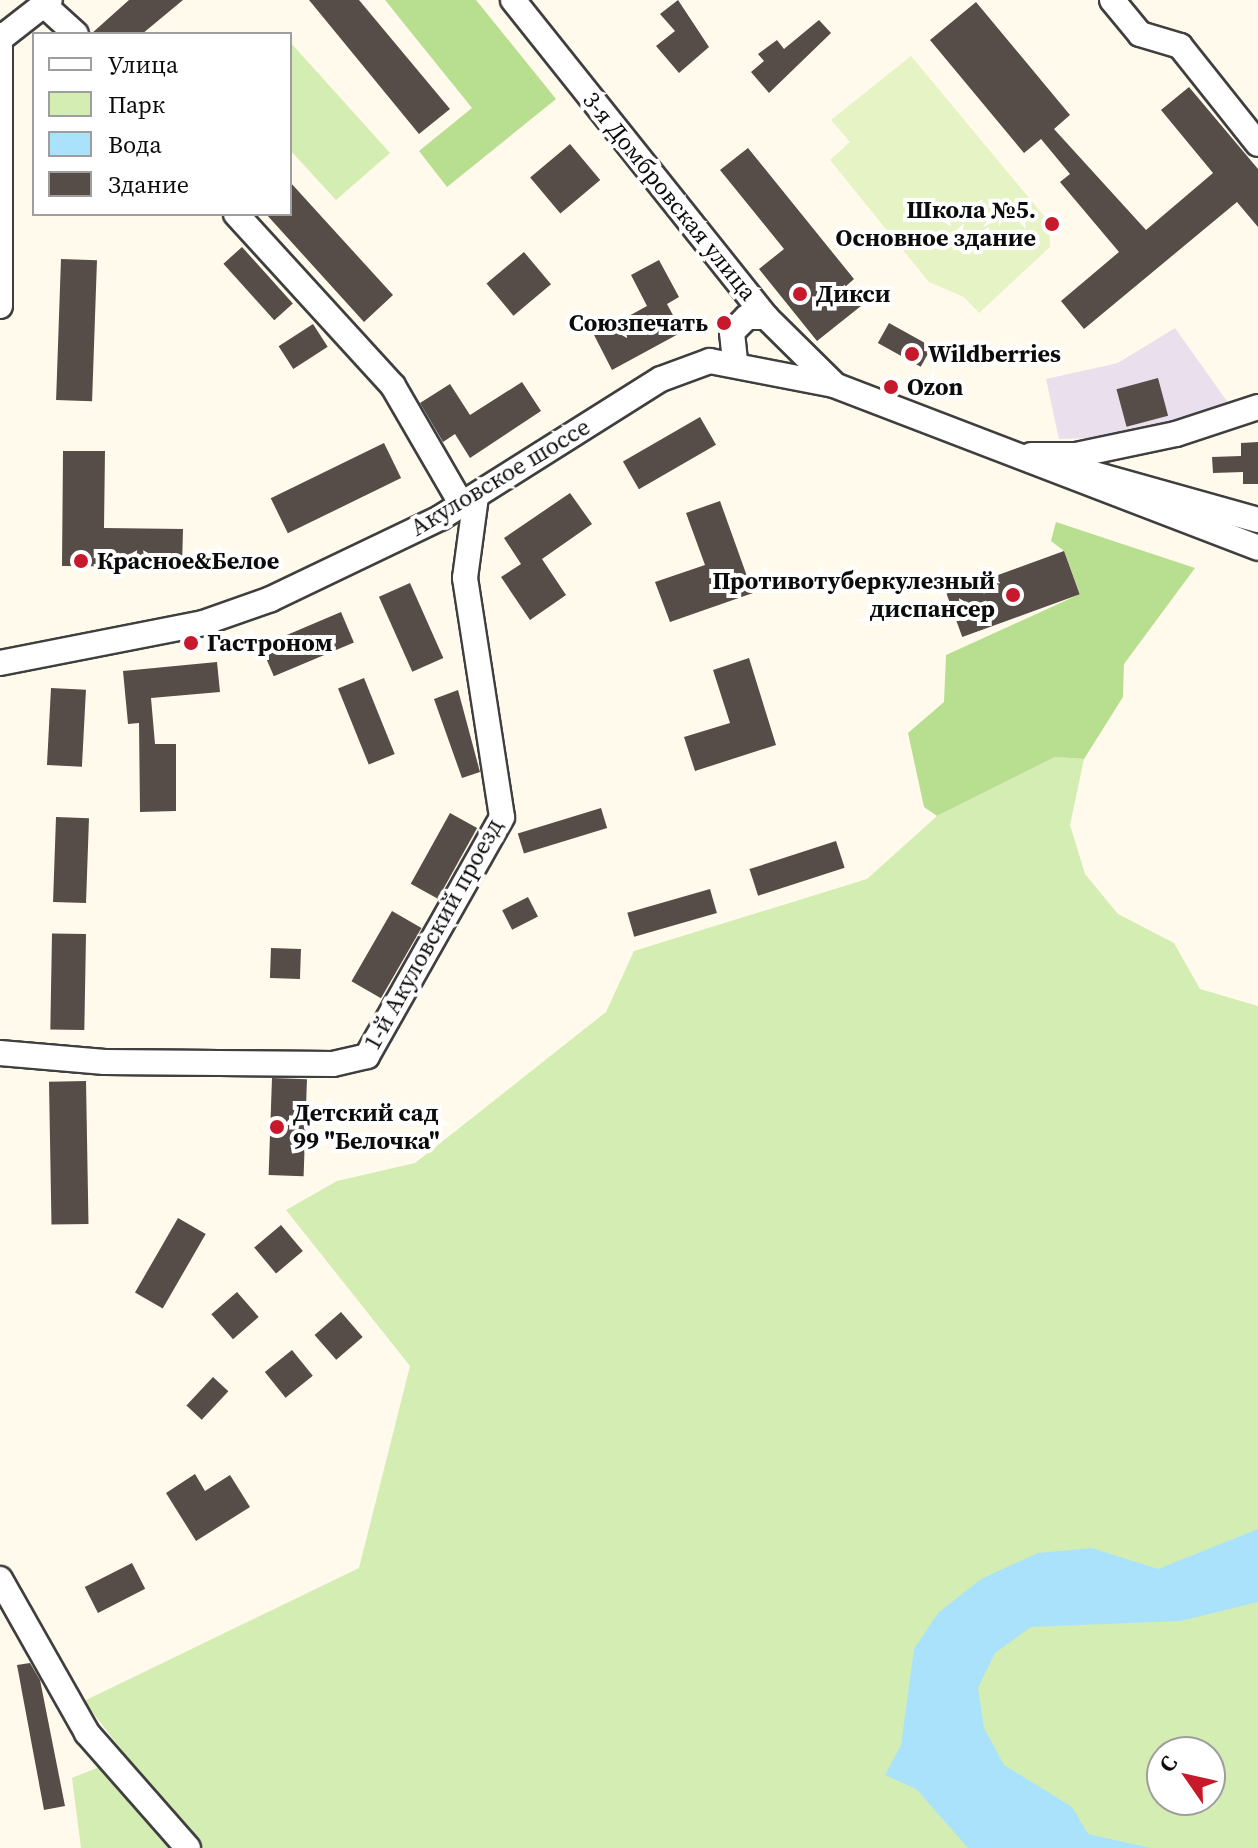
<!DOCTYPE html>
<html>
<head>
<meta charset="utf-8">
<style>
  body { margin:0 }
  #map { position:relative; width:1258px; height:1848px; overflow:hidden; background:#fffaeb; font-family:"Source Serif 4",serif }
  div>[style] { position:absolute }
  .industrial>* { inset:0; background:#eadfec }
  .green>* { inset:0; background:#d4edb2 }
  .forest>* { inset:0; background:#b8df90 }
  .pitch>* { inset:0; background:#e6f3c4 }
  .water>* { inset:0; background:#abe2fb }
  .building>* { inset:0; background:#564c48; transform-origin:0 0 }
  .roads { filter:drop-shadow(2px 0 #3f3f3f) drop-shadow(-2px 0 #3f3f3f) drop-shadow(0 2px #3f3f3f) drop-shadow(0 -2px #3f3f3f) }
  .minor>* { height:24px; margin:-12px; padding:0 12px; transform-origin:12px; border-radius:12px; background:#fff }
  .dots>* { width:22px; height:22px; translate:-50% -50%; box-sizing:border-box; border:4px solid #fff; border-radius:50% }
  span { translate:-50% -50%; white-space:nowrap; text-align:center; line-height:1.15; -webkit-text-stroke:8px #fff; paint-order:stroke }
  .street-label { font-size:24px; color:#0c0c0c }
  .poi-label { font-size:24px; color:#0c0c0c; font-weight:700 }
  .right { translate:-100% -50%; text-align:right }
  .left { translate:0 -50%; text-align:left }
  .legend { position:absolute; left:32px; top:32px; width:260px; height:184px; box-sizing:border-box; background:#fff; border:2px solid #9e9e9e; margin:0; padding:10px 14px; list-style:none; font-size:24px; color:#0c0c0c }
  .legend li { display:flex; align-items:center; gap:16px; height:40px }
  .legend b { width:40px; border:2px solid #9e9e9e }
  .north { position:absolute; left:1146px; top:1736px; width:80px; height:80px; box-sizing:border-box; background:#fff; border:2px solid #9e9e9e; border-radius:50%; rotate:304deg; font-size:22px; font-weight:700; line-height:32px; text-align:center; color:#0c0c0c }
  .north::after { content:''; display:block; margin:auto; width:28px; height:36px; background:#c8192c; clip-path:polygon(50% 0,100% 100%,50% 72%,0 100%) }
</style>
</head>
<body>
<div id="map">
  <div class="industrial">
    <i style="clip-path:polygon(1175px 328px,1229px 404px,1124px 437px,1059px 439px,1046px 379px,1118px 363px)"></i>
  </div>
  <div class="green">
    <i style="clip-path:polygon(290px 42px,390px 153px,336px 200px,290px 150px)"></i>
    <i style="clip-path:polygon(evenodd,1055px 757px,1084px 759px,1070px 825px,1085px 874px,1118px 914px,1174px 943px,1200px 989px,1258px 1006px,1258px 1848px,81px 1848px,72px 1778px,126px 1756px,84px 1701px,359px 1568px,410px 1366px,286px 1210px,337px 1181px,415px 1163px,606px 1012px,634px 951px,867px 879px,937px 816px,1055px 757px,1162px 1752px,1210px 1752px,1210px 1800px,1162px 1800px,1162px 1752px)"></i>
  </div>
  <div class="forest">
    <i style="clip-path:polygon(385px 0,476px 0,556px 99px,447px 187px,419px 151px,472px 108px)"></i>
    <i style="clip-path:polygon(1056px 522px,1195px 568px,1124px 664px,1123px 697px,1084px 759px,1055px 757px,937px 816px,924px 807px,908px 733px,944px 702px,946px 655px,1080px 594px,1064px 551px,1051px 541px)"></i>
  </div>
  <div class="pitch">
    <i style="clip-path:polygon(911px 56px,1049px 222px,1050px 247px,979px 313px,964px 297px,929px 282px,830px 160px,850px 142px,831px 120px)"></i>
  </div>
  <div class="water">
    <i style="clip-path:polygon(1258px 1529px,1258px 1602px,1181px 1621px,1031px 1627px,995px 1653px,978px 1688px,984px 1728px,1004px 1765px,1072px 1807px,1088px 1834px,1151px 1848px,968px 1848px,916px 1789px,885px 1775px,901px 1745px,914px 1649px,938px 1613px,981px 1579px,1038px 1553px,1092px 1548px,1158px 1569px)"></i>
  </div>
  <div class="building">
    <i style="clip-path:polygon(129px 0,183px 0,142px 34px,91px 34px)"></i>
    <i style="clip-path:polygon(309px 0,359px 0,450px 109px,419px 134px)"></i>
    <i style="clip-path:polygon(678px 0,709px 47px,679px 73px,656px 46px,675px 31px,660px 14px)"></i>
    <i style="clip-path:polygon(976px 2px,1070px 115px,1054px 129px,1146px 230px,1213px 173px,1161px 110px,1189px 87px,1258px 169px,1258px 227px,1237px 202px,1084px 329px,1061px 301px,1119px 252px,1060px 182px,1070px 174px,1041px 139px,1024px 153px,930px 40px)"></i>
    <i style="clip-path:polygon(819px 20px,831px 33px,769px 93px,751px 72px,764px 61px,758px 54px,777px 40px,784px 49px)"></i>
    <i style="left:570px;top:144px;width:47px;height:52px;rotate:50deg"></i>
    <i style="clip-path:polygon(748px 148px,854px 279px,845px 287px,861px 306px,817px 341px,759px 269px,784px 249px,720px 170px)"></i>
    <i style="clip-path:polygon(290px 182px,393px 295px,364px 322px,266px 214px,290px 214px)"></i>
    <i style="left:242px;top:247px;width:76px;height:25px;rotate:48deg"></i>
    <i style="left:524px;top:252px;width:42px;height:49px;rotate:50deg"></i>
    <i style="left:61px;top:259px;width:36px;height:141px;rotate:2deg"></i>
    <i style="clip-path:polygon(659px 260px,679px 297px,667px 304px,682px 332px,612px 370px,594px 335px,647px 306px,631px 275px)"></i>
    <i style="left:889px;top:323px;width:49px;height:23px;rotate:29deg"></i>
    <i style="left:313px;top:324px;width:27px;height:41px;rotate:57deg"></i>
    <i style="left:1158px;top:378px;width:39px;height:43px;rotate:75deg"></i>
    <i style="clip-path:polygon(522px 382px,541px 411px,470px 458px,455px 434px,443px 442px,420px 403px,450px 384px,470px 415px)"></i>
    <i style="left:700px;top:417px;width:32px;height:89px;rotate:60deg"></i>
    <i style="clip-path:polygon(1258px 442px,1258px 484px,1243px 484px,1243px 472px,1213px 473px,1212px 457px,1241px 456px,1241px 443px)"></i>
    <i style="left:384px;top:443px;width:39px;height:126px;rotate:64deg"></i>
    <i style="clip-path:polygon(63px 451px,105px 451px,104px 528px,183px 529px,182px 567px,62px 566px)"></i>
    <i style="clip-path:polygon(570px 493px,592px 524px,542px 559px,566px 595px,530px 620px,501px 577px,521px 564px,504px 538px)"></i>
    <i style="clip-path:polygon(720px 501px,753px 593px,670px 622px,655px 582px,705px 565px,686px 513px)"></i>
    <i style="left:1064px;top:551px;width:46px;height:125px;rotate:70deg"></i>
    <i style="left:410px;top:583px;width:82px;height:34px;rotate:66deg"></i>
    <i style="left:341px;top:612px;width:33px;height:87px;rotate:67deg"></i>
    <i style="clip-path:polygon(749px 658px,776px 745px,695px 771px,684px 737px,730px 723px,713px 670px)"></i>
    <i style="clip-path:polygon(217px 662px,220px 692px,151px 698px,155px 744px,176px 744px,176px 811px,140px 812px,139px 723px,128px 724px,123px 671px)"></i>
    <i style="left:364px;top:678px;width:82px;height:28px;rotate:68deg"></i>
    <i style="left:51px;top:688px;width:35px;height:77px;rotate:3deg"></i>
    <i style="clip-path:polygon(458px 690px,480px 772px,462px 778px,434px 699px)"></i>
    <i style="left:601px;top:808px;width:21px;height:87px;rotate:73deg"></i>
    <i style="left:450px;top:813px;width:31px;height:81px;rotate:29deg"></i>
    <i style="left:56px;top:817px;width:33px;height:85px;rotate:2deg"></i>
    <i style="left:836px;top:841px;width:28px;height:91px;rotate:72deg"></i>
    <i style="left:710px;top:889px;width:25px;height:86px;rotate:74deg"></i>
    <i style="left:528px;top:897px;width:22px;height:29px;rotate:63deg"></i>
    <i style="left:392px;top:911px;width:34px;height:81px;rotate:30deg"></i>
    <i style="left:86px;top:934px;width:96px;height:34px;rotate:91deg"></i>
    <i style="left:271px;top:948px;width:30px;height:30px;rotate:2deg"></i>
    <i style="left:272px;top:1078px;width:35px;height:97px;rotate:2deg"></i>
    <i style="left:86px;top:1081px;width:143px;height:37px;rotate:89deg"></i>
    <i style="left:178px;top:1218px;width:32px;height:86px;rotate:30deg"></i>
    <i style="left:281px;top:1225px;width:34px;height:35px;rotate:50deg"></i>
    <i style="left:237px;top:1292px;width:33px;height:34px;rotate:49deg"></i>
    <i style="left:341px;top:1312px;width:33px;height:35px;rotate:49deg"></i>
    <i style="left:292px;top:1350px;width:33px;height:35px;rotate:51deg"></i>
    <i style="left:213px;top:1377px;width:21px;height:39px;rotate:43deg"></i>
    <i style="clip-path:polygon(195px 1474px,205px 1491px,230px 1475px,250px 1507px,196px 1541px,166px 1493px)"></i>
    <i style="left:132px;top:1563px;width:29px;height:53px;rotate:63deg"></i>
    <i style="clip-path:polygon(30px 1663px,40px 1680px,65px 1806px,44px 1810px,17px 1665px)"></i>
  </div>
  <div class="roads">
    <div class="minor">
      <i style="left:513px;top:0;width:406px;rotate:51.4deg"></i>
      <i style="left:766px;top:317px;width:95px;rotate:44.6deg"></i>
      <i style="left:1112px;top:0;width:44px;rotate:50.5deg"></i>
      <i style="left:1140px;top:34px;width:42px;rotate:16.7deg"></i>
      <i style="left:1180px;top:46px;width:125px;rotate:51.5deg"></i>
      <i style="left:44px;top:5px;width:43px;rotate:42.2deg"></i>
      <i style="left:0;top:35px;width:271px;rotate:90deg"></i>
      <i style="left:0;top:39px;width:63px;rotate:-38deg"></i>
      <i style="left:236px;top:214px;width:233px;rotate:47.6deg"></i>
      <i style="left:393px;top:386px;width:138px;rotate:59.9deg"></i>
      <i style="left:735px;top:361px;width:29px;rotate:-96deg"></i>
      <i style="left:732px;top:332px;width:21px;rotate:-45deg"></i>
      <i style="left:747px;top:317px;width:19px"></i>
      <i style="left:1031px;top:455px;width:45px"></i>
      <i style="left:1076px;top:455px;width:102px;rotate:-11.9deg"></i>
      <i style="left:1176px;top:434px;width:86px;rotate:-18.2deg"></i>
      <i style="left:1087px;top:472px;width:178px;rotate:15.7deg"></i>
      <i style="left:0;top:663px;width:207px;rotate:-11.1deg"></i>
      <i style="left:203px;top:623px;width:72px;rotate:-19.4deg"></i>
      <i style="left:271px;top:599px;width:187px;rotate:-25.6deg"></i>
      <i style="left:440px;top:518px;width:261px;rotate:-32.2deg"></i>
      <i style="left:661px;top:379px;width:52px;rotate:-20.2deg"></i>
      <i style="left:710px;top:361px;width:126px;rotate:11deg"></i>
      <i style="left:834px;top:385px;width:454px;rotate:21deg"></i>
      <i style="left:0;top:1053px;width:105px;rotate:4.9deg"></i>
      <i style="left:105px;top:1062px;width:228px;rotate:0.5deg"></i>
      <i style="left:333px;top:1064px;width:35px;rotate:-13deg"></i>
      <i style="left:367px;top:1056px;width:274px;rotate:-60.5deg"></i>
      <i style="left:502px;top:817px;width:242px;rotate:-98.8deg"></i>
      <i style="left:465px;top:578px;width:82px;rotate:-82.3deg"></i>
      <i style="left:0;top:1579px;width:177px;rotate:60.5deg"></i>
      <i style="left:87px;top:1733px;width:153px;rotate:48.7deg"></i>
    </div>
  </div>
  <div class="dots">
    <i style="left:1052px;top:224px;background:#c8192c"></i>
    <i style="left:800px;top:294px;background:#c8192c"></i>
    <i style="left:724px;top:323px;background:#c8192c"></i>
    <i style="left:912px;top:354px;background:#c8192c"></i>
    <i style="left:891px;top:387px;background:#c8192c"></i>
    <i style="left:81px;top:561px;background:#c8192c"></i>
    <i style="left:1013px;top:595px;background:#c8192c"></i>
    <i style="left:191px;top:643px;background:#c8192c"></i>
    <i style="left:277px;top:1127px;background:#c8192c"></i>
  </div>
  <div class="street-label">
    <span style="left:670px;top:196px;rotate:51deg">3-я Домбровская улица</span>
    <span style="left:500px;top:477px;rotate:-31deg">Акуловское шоссе</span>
    <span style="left:433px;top:934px;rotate:-61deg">1-й Акуловский проезд</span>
  </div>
  <div class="poi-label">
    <span class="right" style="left:1036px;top:224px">Школа №5.<br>Основное здание</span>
    <span class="left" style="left:816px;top:294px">Дикси</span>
    <span class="right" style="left:708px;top:323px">Союзпечать</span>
    <span class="left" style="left:928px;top:354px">Wildberries</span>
    <span class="left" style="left:907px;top:387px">Ozon</span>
    <span class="left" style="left:97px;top:561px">Красное&amp;Белое</span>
    <span class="right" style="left:995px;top:595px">Противотуберкулезный<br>диспансер</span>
    <span class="left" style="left:207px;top:643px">Гастроном</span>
    <span class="left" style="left:293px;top:1127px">Детский сад<br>99 "Белочка"</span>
  </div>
  <ul class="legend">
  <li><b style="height:10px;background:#fff"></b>Улица</li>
  <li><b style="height:22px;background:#d4edb2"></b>Парк</li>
  <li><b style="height:22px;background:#abe2fb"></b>Вода</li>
  <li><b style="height:22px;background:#564c48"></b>Здание</li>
  </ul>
  <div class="north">С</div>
</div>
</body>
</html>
